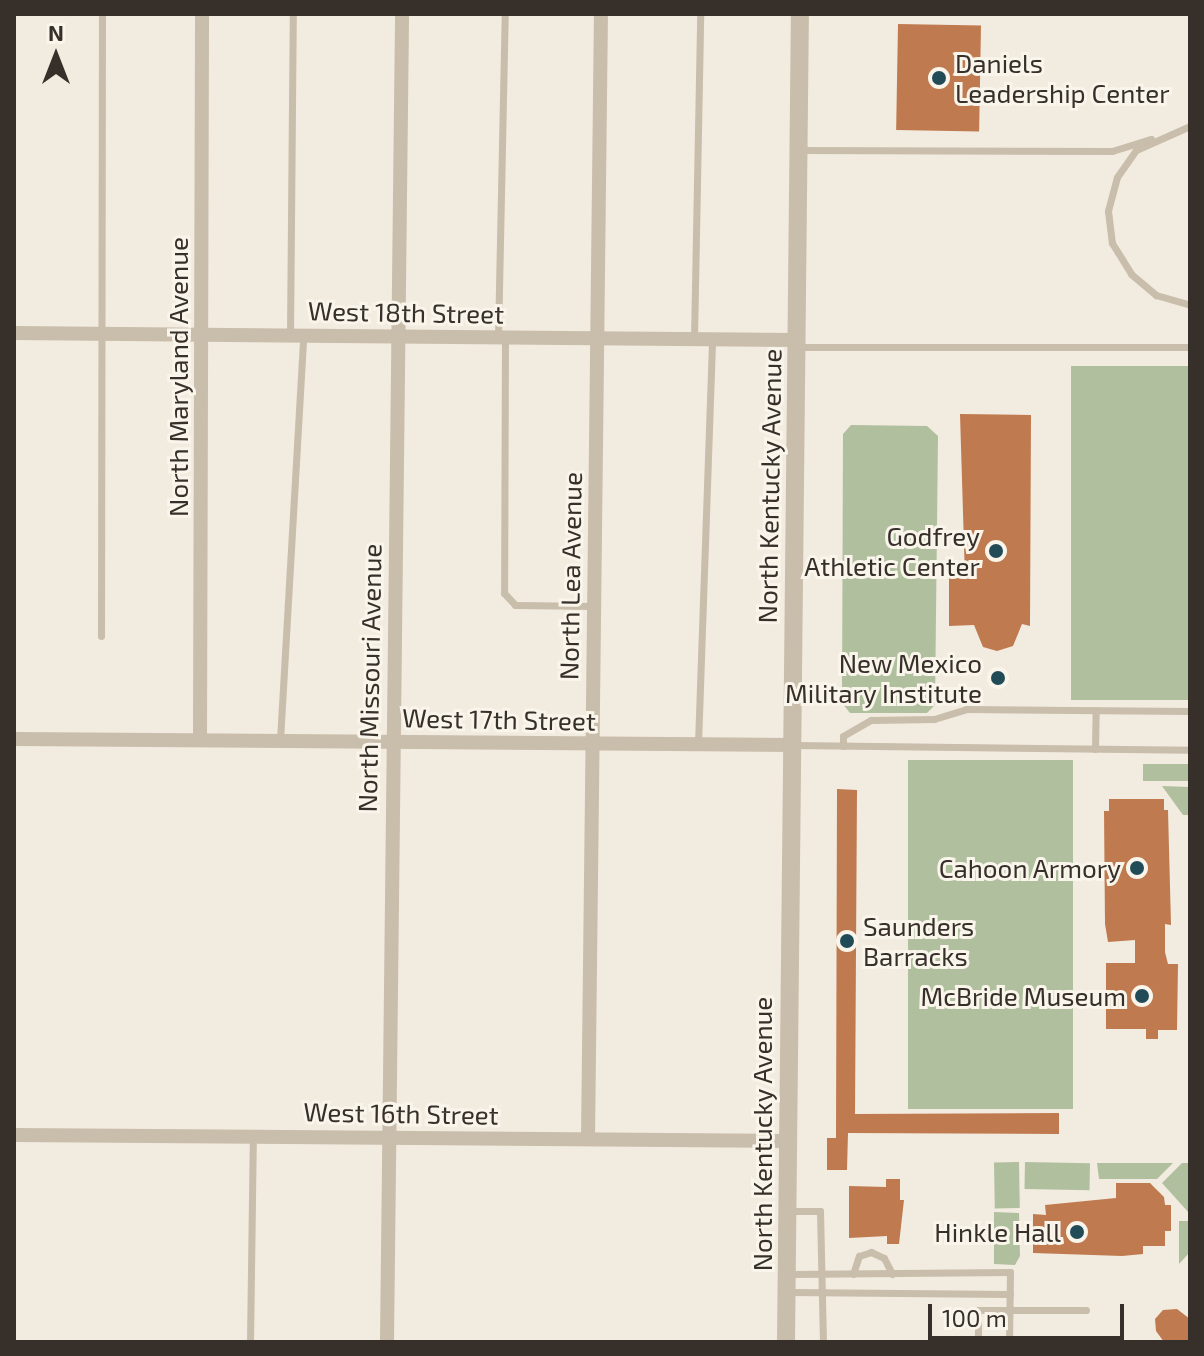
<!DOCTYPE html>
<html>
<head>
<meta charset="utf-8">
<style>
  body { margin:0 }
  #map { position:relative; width:1204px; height:1356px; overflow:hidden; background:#f2ebdf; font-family:"Exo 2",sans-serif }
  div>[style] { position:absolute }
  .green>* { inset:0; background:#b0c09f; transform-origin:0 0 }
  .building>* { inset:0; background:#c07a4f; transform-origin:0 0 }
  .service>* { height:7px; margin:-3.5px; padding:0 3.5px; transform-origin:3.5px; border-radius:3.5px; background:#c9bdab }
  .minor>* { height:14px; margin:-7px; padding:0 7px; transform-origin:7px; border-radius:7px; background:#c9bdab }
  .tertiary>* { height:18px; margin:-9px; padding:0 9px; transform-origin:9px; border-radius:9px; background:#c9bdab }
  .dots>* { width:22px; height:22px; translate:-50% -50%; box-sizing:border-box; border:4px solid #f9f5eb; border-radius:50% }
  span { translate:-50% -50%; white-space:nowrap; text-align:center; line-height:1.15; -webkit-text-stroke:6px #f9f5eb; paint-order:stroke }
  .poi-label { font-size:26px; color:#37302a }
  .left { translate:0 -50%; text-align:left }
  .right { translate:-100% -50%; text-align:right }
  .street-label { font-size:26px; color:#37302a }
  .frame { position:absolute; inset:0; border:16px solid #37302a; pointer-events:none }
  .north { position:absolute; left:16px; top:16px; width:80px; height:80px; -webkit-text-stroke:6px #f9f5eb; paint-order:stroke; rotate:0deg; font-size:22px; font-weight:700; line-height:32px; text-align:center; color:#37302a }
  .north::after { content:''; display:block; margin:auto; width:28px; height:36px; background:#37302a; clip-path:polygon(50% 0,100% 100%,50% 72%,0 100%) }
  .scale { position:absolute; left:928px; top:1304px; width:196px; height:36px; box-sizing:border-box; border:4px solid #37302a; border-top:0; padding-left:10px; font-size:24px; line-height:28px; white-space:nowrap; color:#37302a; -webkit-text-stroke:6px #f9f5eb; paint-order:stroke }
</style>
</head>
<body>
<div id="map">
  <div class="green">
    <i style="left:1071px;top:366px;width:119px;height:334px"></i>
    <i style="clip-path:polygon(851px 425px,927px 426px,938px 436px,935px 705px,927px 713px,850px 713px,842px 703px,843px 434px)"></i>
    <i style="left:908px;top:760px;width:165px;height:349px"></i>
    <i style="left:1143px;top:764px;width:47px;height:17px"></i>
    <i style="clip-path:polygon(1162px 786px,1190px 787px,1190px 815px,1183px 815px)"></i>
    <i style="left:1019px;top:1162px;width:46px;height:25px;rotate:89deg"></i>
    <i style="left:1025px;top:1162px;width:65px;height:27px;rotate:1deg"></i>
    <i style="clip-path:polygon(1097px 1163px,1173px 1163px,1157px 1179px,1099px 1179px)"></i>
    <i style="clip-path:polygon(1182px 1163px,1190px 1163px,1190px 1214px,1162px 1183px)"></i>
    <i style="clip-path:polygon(994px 1212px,1019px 1213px,1020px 1256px,1015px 1265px,994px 1264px)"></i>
    <i style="clip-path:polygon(1179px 1221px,1190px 1221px,1190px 1252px,1179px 1264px)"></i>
  </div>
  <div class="building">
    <i style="left:898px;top:24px;width:83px;height:106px;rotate:1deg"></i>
    <i style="clip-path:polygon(960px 414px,1031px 415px,1030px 626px,1022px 624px,1013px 646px,997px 651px,983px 647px,974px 625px,949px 626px,949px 578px,965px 578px)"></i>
    <i style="clip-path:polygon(837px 789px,857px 790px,855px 1114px,1059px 1113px,1059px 1134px,848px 1133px,847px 1170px,827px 1170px,827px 1138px,836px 1138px)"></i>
    <i style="clip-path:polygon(1109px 799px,1164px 799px,1164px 810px,1168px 810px,1171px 925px,1165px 924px,1165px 952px,1168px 964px,1178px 964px,1177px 1030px,1158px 1030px,1158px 1039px,1146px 1039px,1146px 1029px,1106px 1029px,1106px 963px,1135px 963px,1135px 940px,1108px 942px,1105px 924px,1104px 811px,1109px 811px)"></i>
    <i style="clip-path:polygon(886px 1179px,900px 1179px,900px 1200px,904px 1200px,899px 1244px,887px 1244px,887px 1236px,849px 1238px,849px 1186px,886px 1187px)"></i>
    <i style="clip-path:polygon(1116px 1183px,1150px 1183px,1164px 1197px,1165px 1205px,1171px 1205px,1171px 1231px,1165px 1231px,1165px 1246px,1143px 1246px,1143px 1254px,1122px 1256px,1033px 1253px,1033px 1214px,1046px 1215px,1045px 1205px,1116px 1198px)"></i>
    <i style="clip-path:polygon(1177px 1309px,1190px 1319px,1190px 1342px,1164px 1342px,1156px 1331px,1155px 1319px,1163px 1310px)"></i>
  </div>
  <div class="service">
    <i style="left:1190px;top:126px;width:59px;rotate:156deg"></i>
    <i style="left:1136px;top:150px;width:33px;rotate:125deg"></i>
    <i style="left:1117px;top:177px;width:35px;rotate:105deg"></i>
    <i style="left:1108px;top:211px;width:32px;rotate:83deg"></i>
    <i style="left:1112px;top:243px;width:36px;rotate:58deg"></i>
    <i style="left:1131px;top:274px;width:33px;rotate:40deg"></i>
    <i style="left:1156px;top:295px;width:35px;rotate:16deg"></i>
    <i style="left:801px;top:150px;width:311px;rotate:0.2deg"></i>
    <i style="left:1112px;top:151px;width:41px;rotate:-17.1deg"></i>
    <i style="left:290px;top:335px;width:321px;rotate:-89.5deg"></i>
    <i style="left:498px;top:337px;width:323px;rotate:-88.8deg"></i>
    <i style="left:505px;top:337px;width:256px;rotate:90.2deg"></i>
    <i style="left:504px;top:593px;width:16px;rotate:47deg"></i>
    <i style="left:515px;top:605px;width:79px;rotate:0.7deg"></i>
    <i style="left:694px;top:339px;width:325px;rotate:-88.9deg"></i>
    <i style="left:799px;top:347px;width:391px"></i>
    <i style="left:101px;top:636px;width:622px;rotate:-89.91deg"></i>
    <i style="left:280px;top:740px;width:406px;rotate:-86.7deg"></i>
    <i style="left:698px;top:744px;width:405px;rotate:-88deg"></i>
    <i style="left:793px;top:745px;width:397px;rotate:0.7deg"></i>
    <i style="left:843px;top:746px;width:10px;rotate:-90deg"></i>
    <i style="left:843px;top:736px;width:32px;rotate:-30deg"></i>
    <i style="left:871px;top:720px;width:63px;rotate:-0.9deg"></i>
    <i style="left:934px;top:719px;width:34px;rotate:-17deg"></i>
    <i style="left:966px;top:709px;width:224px;rotate:0.5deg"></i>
    <i style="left:1095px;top:749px;width:39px;rotate:-89deg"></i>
    <i style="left:789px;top:1211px;width:31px"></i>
    <i style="left:820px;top:1211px;width:131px;rotate:88.7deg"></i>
    <i style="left:789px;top:1274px;width:221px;rotate:-0.5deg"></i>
    <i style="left:1010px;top:1272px;width:70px;rotate:90.8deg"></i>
    <i style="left:853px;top:1274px;width:19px;rotate:-72deg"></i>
    <i style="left:859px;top:1256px;width:13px;rotate:-18deg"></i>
    <i style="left:871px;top:1252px;width:14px;rotate:25deg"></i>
    <i style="left:884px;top:1258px;width:18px;rotate:63deg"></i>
    <i style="left:789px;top:1292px;width:221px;rotate:0.5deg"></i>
    <i style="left:250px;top:1342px;width:204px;rotate:-89.2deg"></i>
    <i style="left:978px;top:1342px;width:32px;rotate:-90deg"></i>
    <i style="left:978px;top:1310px;width:108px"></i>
  </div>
  <div class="minor">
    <i style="left:14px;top:333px;width:783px;rotate:0.51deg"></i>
    <i style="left:14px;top:739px;width:777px;rotate:0.44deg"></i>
    <i style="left:200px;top:740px;width:726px;rotate:-89.84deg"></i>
    <i style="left:14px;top:1135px;width:773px;rotate:0.44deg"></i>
    <i style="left:588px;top:1139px;width:1125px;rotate:-89.34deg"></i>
    <i style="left:387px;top:1342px;width:1328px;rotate:-89.35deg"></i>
  </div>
  <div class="tertiary">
    <i style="left:786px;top:1342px;width:1328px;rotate:-89.4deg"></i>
  </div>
  <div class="dots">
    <i style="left:939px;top:78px;background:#214c57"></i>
    <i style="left:996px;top:551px;background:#214c57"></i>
    <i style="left:998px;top:678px;background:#214c57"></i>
    <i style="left:1137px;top:868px;background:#214c57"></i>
    <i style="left:847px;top:941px;background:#214c57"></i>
    <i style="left:1142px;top:996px;background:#214c57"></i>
    <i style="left:1077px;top:1232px;background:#214c57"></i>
  </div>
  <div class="poi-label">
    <span class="left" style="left:955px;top:78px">Daniels<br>Leadership Center</span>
    <span class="right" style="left:980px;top:551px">Godfrey<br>Athletic Center</span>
    <span class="right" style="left:982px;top:678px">New Mexico<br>Military Institute</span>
    <span class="right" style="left:1121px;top:868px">Cahoon Armory</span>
    <span class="left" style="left:863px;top:941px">Saunders<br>Barracks</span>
    <span class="right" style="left:1126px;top:996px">McBride Museum</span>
    <span class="right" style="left:1061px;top:1232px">Hinkle Hall</span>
  </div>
  <div class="street-label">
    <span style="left:406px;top:312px;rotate:1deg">West 18th Street</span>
    <span style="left:178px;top:377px;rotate:-90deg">North Maryland Avenue</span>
    <span style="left:769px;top:486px;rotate:-89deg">North Kentucky Avenue</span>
    <span style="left:570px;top:576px;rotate:-89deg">North Lea Avenue</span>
    <span style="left:369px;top:678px;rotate:-89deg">North Missouri Avenue</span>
    <span style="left:499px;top:719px;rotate:1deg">West 17th Street</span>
    <span style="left:401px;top:1113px;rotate:1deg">West 16th Street</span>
    <span style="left:762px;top:1134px;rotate:-90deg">North Kentucky Avenue</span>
  </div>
  <div class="frame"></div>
  <div class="north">N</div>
  <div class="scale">100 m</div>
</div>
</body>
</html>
